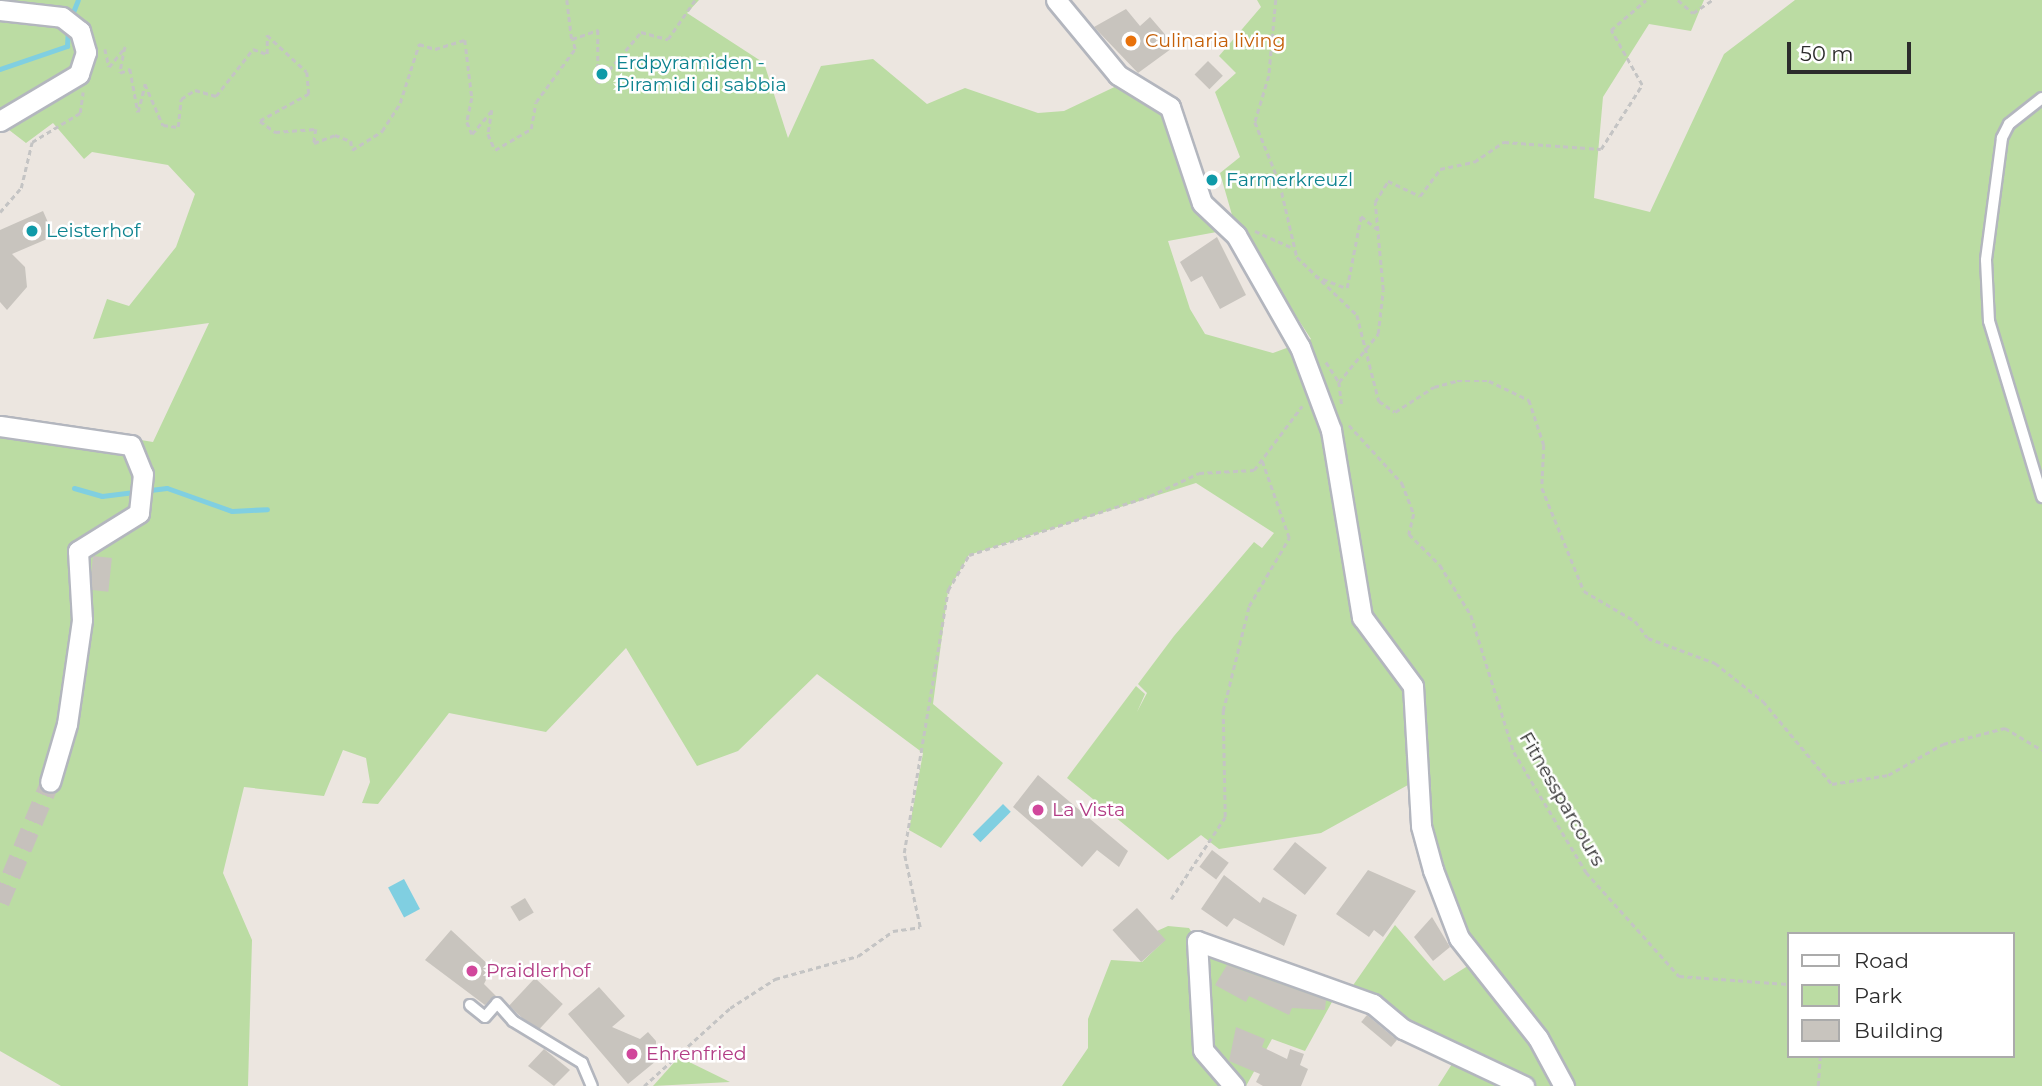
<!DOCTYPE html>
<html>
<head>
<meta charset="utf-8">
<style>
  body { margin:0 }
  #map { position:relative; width:2042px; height:1086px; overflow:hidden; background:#ece6e0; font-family:Montserrat,sans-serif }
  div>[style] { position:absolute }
  .green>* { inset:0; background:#bbdca3 }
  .water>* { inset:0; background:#80cfe1; transform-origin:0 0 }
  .stream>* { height:5px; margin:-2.5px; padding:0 2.5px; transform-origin:2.5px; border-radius:2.5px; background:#80cfe1 }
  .building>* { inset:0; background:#c8c4be; transform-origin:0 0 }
  .minor-tunnel>* { height:19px; margin-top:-9.5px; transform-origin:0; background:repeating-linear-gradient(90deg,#c6c1bc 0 19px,transparent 0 29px) }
  .path>* { height:2.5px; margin-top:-1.25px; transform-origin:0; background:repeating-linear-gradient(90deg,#c4c4c4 0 5px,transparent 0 8.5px) }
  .roads { filter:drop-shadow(2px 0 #b3b6be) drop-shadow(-2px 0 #b3b6be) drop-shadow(0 2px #b3b6be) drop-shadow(0 -2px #b3b6be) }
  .service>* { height:10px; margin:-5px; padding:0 5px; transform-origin:5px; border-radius:5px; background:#fff }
  .minor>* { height:19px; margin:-9.5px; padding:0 9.5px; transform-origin:9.5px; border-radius:9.5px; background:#fff }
  .dots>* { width:19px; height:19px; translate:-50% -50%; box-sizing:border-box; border:4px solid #fff; border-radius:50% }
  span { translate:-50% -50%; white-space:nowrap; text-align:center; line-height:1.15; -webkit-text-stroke:5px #fff; paint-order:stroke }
  .food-label { font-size:19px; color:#c56008 }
  .left { translate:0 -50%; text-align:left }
  .culture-label { font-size:19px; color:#0d838f }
  .street-label { font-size:19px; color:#2c2c2c }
  .hotel-label { font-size:19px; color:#b23c85 }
  .legend { position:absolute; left:1787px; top:932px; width:228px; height:126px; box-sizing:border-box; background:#fff; border:2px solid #ababab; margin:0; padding:9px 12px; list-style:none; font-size:21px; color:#2c2c2c }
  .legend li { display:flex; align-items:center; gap:14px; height:35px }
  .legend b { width:35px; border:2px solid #ababab }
  .scale { position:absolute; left:1787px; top:42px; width:124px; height:32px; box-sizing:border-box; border:4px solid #2c2c2c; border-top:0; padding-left:9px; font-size:21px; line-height:24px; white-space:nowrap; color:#2c2c2c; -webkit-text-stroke:5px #fff; paint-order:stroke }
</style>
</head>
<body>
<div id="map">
  <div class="green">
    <i style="clip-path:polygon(evenodd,0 0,699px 0,687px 13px,764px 63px,788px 138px,821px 66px,873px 59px,927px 104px,965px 88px,1038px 113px,1064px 111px,1125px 82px,1160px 99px,1222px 231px,1168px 241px,1190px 309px,1205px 334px,1273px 353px,1311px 339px,1234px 222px,1220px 173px,1240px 157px,1215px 92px,1236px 73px,1219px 56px,1261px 7px,1257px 0,1704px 0,1691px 31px,1649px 24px,1603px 97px,1594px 198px,1650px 212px,1724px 54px,1795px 0,2042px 0,2042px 1086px,1438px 1086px,1459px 1053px,1347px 994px,1395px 925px,1444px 981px,1474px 962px,1459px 938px,1417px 780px,1321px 833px,1219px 849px,1201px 835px,1168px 860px,1067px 778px,1136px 686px,1145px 694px,1137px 712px,1147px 693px,1138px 684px,1174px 636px,1254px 542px,1262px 548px,1274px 533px,1196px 483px,969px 555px,948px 591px,933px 704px,1003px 763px,941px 848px,909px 830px,923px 753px,817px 674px,738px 751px,697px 766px,626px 648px,546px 732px,449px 713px,378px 804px,362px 803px,370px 782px,366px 758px,343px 750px,324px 796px,244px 787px,223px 873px,252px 940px,248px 1086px,61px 1086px,0 1051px,0 417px,153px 442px,209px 323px,93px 339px,107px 299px,129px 306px,176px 247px,195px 194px,168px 165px,92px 152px,84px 159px,53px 123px,26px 143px,0 123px,0 0,1788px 934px,2012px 934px,2012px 1056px,1788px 1056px,1788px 934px)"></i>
    <i style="clip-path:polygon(1168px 926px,1189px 928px,1197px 941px,1338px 991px,1305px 1051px,1272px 1039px,1246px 1086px,1062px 1086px,1088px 1048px,1088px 1019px,1111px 960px,1142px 962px,1165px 940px,1157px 931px)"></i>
    <i style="clip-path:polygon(679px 1057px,730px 1082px,653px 1086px)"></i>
  </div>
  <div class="water">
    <i style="left:1003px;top:804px;width:11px;height:43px;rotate:45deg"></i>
    <i style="left:404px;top:879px;width:34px;height:18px;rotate:62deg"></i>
  </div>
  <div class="stream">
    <i style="left:71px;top:17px;width:18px;rotate:-68deg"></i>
    <i style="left:0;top:69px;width:71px;rotate:-18.9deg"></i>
    <i style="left:67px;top:46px;width:20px;rotate:-87deg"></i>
    <i style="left:74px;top:488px;width:29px;rotate:16deg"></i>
    <i style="left:102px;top:496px;width:65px;rotate:-7deg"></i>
    <i style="left:167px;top:488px;width:69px;rotate:19.5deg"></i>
    <i style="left:232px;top:511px;width:35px;rotate:-3deg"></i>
  </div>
  <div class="building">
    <i style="clip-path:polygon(1126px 9px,1140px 26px,1150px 17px,1175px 46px,1138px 73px,1094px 27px)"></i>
    <i style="left:1208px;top:61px;width:21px;height:19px;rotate:45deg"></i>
    <i style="clip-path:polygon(43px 211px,54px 236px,12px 254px,25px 267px,27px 287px,7px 310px,0 302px,0 230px)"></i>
    <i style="clip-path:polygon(1217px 237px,1246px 295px,1220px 309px,1202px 276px,1191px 282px,1180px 262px)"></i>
    <i style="left:93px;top:556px;width:19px;height:34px;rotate:6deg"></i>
    <i style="clip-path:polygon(1038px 775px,1128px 851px,1119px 867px,1097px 850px,1082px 867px,1013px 807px)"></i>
    <i style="left:1295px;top:842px;width:41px;height:35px;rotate:39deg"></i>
    <i style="left:1212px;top:850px;width:21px;height:21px;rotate:37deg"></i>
    <i style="clip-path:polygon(1368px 870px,1416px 891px,1383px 937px,1374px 930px,1369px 937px,1336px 914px)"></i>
    <i style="clip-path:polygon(1224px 875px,1260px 903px,1263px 897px,1297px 915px,1284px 946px,1234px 918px,1227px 927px,1201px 909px)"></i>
    <i style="left:525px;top:898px;width:17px;height:17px;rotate:59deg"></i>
    <i style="left:1137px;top:908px;width:43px;height:33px;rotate:48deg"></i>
    <i style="clip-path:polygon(1432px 917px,1450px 947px,1433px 961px,1414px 937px)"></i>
    <i style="clip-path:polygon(451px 930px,492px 968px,484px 984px,496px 996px,485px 1005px,425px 960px)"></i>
    <i style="clip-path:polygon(1227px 965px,1326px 1000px,1325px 1010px,1292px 1008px,1289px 1015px,1249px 996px,1246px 1002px,1215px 985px)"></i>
    <i style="left:535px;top:978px;width:38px;height:38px;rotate:43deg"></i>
    <i style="clip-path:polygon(599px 987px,625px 1016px,612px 1027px,640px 1039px,648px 1032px,656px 1041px,656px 1061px,628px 1084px,568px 1014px)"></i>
    <i style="left:1367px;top:1015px;width:39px;height:9px;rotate:40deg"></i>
    <i style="clip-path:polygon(1236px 1027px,1265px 1039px,1262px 1047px,1287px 1059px,1290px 1049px,1304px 1054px,1300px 1065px,1308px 1069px,1301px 1086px,1263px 1086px,1256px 1082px,1260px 1074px,1229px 1061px)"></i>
    <i style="clip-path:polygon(544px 1049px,570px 1070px,554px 1086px,528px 1066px)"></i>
  </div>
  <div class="minor-tunnel">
    <i style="left:0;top:902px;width:130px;rotate:-67.4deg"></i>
  </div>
  <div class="path">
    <i style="left:567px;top:0;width:39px;rotate:83deg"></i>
    <i style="left:1276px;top:0;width:76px;rotate:95.3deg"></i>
    <i style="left:1269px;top:76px;width:48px;rotate:106.9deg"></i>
    <i style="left:1255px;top:122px;width:67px;rotate:68deg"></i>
    <i style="left:1280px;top:184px;width:75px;rotate:76.9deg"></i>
    <i style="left:1297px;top:257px;width:83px;rotate:44deg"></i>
    <i style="left:1357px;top:315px;width:89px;rotate:75.7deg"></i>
    <i style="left:1379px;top:401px;width:19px;rotate:35deg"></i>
    <i style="left:1395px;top:412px;width:46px;rotate:-32.7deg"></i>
    <i style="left:1434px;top:387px;width:24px;rotate:-15deg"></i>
    <i style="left:1457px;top:381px;width:32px"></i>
    <i style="left:1489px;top:381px;width:44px;rotate:25.4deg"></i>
    <i style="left:1529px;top:400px;width:47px;rotate:71.6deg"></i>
    <i style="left:1544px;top:445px;width:43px;rotate:92.7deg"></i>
    <i style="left:1542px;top:488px;width:111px;rotate:67.8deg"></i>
    <i style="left:1584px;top:591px;width:59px;rotate:30.5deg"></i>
    <i style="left:1635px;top:621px;width:21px;rotate:53deg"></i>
    <i style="left:1648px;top:638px;width:72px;rotate:20.5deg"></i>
    <i style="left:1715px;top:663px;width:61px;rotate:38.4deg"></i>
    <i style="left:1763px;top:701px;width:108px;rotate:50.3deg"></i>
    <i style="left:1832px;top:784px;width:57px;rotate:-9.1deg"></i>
    <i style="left:1888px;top:775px;width:63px;rotate:-29.4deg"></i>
    <i style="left:1943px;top:744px;width:64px;rotate:-14.5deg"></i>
    <i style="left:2005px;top:728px;width:43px;rotate:30.7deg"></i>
    <i style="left:1678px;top:0;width:20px;rotate:41deg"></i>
    <i style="left:1693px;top:13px;width:23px;rotate:-34deg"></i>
    <i style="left:105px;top:49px;width:18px;rotate:77deg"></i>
    <i style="left:109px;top:67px;width:26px;rotate:-51deg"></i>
    <i style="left:125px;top:47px;width:26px;rotate:101deg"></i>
    <i style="left:120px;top:73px;width:11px;rotate:-22deg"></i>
    <i style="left:130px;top:69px;width:44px;rotate:79.5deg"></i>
    <i style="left:138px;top:112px;width:29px;rotate:-76deg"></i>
    <i style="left:145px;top:84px;width:45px;rotate:66.3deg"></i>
    <i style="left:163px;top:125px;width:15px;rotate:8deg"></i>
    <i style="left:178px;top:127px;width:28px;rotate:-84deg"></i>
    <i style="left:181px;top:99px;width:17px;rotate:-33deg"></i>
    <i style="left:195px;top:90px;width:22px;rotate:16deg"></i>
    <i style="left:216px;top:96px;width:60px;rotate:-51.8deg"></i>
    <i style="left:253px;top:49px;width:15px;rotate:20deg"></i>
    <i style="left:267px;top:54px;width:19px;rotate:-90deg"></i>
    <i style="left:267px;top:35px;width:54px;rotate:42.8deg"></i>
    <i style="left:307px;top:72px;width:22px;rotate:85deg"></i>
    <i style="left:309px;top:94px;width:56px;rotate:151.1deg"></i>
    <i style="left:260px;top:121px;width:19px;rotate:36deg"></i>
    <i style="left:275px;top:132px;width:41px;rotate:-4.2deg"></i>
    <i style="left:316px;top:129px;width:14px;rotate:98deg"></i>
    <i style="left:314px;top:143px;width:22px;rotate:-21deg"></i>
    <i style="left:335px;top:135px;width:17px;rotate:21deg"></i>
    <i style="left:351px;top:141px;width:9px;rotate:84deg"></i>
    <i style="left:352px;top:150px;width:36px;rotate:-32deg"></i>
    <i style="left:382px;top:131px;width:33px;rotate:-57deg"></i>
    <i style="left:400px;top:103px;width:62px;rotate:-72.1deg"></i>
    <i style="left:419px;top:44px;width:17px;rotate:17deg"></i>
    <i style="left:435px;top:49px;width:31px;rotate:-17deg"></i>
    <i style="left:465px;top:40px;width:58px;rotate:83.1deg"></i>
    <i style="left:472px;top:98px;width:25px;rotate:102deg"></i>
    <i style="left:467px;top:122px;width:13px;rotate:67deg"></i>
    <i style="left:472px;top:134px;width:31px;rotate:-50deg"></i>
    <i style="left:492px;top:110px;width:24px;rotate:99deg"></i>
    <i style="left:488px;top:134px;width:17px;rotate:66deg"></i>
    <i style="left:495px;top:150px;width:42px;rotate:-30.3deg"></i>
    <i style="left:531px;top:129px;width:27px;rotate:-80deg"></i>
    <i style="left:536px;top:102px;width:66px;rotate:-53.7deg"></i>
    <i style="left:575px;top:49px;width:10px;rotate:-107deg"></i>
    <i style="left:572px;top:39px;width:28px;rotate:-19deg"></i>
    <i style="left:598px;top:30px;width:53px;rotate:90deg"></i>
    <i style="left:598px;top:83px;width:67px;rotate:-49.9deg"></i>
    <i style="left:641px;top:32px;width:28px;rotate:15deg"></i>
    <i style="left:668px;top:39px;width:47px;rotate:-55.3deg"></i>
    <i style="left:0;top:212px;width:32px;rotate:-49deg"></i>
    <i style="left:21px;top:188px;width:47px;rotate:-76.6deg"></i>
    <i style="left:32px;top:142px;width:56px;rotate:-31.1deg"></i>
    <i style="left:80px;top:113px;width:21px;rotate:-82deg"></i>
    <i style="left:1255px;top:231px;width:42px;rotate:24.1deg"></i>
    <i style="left:1315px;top:276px;width:34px;rotate:21deg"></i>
    <i style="left:1347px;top:288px;width:73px;rotate:-79deg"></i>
    <i style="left:1361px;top:216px;width:21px;rotate:39deg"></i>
    <i style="left:1326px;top:362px;width:24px;rotate:57deg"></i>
    <i style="left:1339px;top:382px;width:62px;rotate:-50.9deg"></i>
    <i style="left:1378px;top:334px;width:44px;rotate:-83.5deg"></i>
    <i style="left:1383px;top:290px;width:88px;rotate:-95.2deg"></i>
    <i style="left:1375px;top:202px;width:25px;rotate:-58deg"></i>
    <i style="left:1388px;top:181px;width:35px;rotate:25deg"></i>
    <i style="left:1420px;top:196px;width:34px;rotate:-53deg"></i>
    <i style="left:1440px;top:169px;width:35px;rotate:-12deg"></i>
    <i style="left:1474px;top:162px;width:36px;rotate:-34deg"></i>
    <i style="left:1504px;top:142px;width:97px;rotate:4.1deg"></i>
    <i style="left:1601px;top:149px;width:76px;rotate:-57.4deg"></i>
    <i style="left:1642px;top:85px;width:63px;rotate:-119.4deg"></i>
    <i style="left:1611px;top:30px;width:46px;rotate:-40.6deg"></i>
    <i style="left:1339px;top:382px;width:24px;rotate:83deg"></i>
    <i style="left:1349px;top:425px;width:79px;rotate:47.6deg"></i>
    <i style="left:1402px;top:483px;width:33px;rotate:69deg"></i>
    <i style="left:1414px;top:514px;width:21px;rotate:104deg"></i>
    <i style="left:1409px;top:534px;width:44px;rotate:45deg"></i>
    <i style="left:1440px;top:565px;width:59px;rotate:58.2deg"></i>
    <i style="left:1471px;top:615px;width:144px;rotate:72.6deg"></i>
    <i style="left:1514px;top:752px;width:140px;rotate:59deg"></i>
    <i style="left:1586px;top:872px;width:140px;rotate:48.2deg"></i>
    <i style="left:1679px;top:976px;width:109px;rotate:4.2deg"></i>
    <i style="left:1171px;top:899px;width:98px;rotate:-56.6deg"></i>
    <i style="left:1225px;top:817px;width:106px;rotate:-91.1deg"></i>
    <i style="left:1223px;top:711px;width:108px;rotate:-76.1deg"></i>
    <i style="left:1249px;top:606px;width:79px;rotate:-59.5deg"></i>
    <i style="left:1289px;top:538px;width:85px;rotate:-109.3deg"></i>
    <i style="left:644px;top:1086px;width:116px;rotate:-42.2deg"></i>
    <i style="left:730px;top:1008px;width:54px;rotate:-32.8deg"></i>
    <i style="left:775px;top:979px;width:86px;rotate:-15.5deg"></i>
    <i style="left:858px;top:956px;width:43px;rotate:-35.5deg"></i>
    <i style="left:893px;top:931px;width:27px;rotate:-8deg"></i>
    <i style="left:920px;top:927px;width:76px;rotate:-102.2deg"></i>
    <i style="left:904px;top:853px;width:267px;rotate:-80.5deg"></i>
    <i style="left:948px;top:590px;width:41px;rotate:-59deg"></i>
    <i style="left:969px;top:555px;width:190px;rotate:-18.1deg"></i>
    <i style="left:1150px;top:496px;width:54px;rotate:-25.1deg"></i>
    <i style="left:1199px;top:473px;width:55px;rotate:-3.1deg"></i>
    <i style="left:1254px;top:470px;width:80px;rotate:-53.1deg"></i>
    <i style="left:1818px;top:1086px;width:30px;rotate:-86deg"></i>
  </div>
  <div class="roads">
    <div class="service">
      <i style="left:2042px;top:98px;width:42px;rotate:141.8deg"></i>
      <i style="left:2009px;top:124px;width:16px;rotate:117deg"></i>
      <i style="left:2002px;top:138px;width:123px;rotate:97.5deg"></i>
      <i style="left:1986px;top:260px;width:61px;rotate:87.2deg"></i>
      <i style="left:1989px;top:321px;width:184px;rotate:73.2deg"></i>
      <i style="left:470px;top:1005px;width:19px;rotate:39deg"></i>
      <i style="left:485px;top:1017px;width:18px;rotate:-49deg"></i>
      <i style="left:497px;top:1003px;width:24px;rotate:48deg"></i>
      <i style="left:513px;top:1021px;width:81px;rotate:31.3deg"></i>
      <i style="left:582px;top:1063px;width:25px;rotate:67deg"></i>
    </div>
    <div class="minor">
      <i style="left:1056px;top:0;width:97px;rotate:50.4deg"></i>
      <i style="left:1118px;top:75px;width:61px;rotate:31.6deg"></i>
      <i style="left:1170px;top:107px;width:101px;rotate:71.6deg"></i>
      <i style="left:1202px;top:203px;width:47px;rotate:43.3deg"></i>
      <i style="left:1236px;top:235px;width:129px;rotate:60.3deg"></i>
      <i style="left:1300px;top:347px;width:89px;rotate:69.5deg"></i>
      <i style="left:1331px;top:430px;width:190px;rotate:80.6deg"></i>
      <i style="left:1362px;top:617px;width:86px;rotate:53.5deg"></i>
      <i style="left:1413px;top:686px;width:140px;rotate:86.7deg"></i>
      <i style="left:1421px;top:826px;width:46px;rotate:74.7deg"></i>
      <i style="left:1433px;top:870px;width:73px;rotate:69.1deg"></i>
      <i style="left:1459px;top:938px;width:127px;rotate:51.7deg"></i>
      <i style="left:1538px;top:1038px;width:55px;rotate:61.6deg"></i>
      <i style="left:0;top:10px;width:62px;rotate:6.4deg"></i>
      <i style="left:62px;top:17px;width:23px;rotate:38deg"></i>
      <i style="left:80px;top:31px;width:22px;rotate:74deg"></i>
      <i style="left:86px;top:52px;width:23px;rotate:108deg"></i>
      <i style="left:79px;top:74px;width:92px;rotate:149.3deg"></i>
      <i style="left:0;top:426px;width:132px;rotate:8.3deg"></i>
      <i style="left:131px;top:445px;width:31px;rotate:68deg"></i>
      <i style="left:143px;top:474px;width:39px;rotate:96deg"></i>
      <i style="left:139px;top:513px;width:72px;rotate:148.1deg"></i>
      <i style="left:78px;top:551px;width:69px;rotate:86.7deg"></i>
      <i style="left:82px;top:620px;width:105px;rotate:98.2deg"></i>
      <i style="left:67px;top:724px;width:60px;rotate:106.3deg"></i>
      <i style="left:1197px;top:941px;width:187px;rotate:19.7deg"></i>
      <i style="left:1373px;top:1004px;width:39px;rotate:40deg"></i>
      <i style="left:1403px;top:1029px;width:134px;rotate:25.2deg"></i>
      <i style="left:1197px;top:941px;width:109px;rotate:86.8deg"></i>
      <i style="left:1203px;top:1050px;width:48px;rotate:49.3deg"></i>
    </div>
  </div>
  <div class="dots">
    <i style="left:1131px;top:41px;background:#e8710a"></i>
    <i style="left:602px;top:74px;background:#0f9aa8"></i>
    <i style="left:1212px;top:180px;background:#0f9aa8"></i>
    <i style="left:32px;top:231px;background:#0f9aa8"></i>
    <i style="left:1038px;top:810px;background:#d1479c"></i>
    <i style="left:472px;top:971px;background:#d1479c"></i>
    <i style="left:632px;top:1054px;background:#d1479c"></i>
  </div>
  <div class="food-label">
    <span class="left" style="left:1145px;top:41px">Culinaria living</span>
  </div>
  <div class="culture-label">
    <span class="left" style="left:616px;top:74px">Erdpyramiden -<br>Piramidi di sabbia</span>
    <span class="left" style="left:1226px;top:180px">Farmerkreuzl</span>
    <span class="left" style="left:46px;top:231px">Leisterhof</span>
  </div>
  <div class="street-label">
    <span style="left:1562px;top:799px;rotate:60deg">Fitnessparcours</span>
  </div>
  <div class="hotel-label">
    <span class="left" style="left:1052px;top:810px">La Vista</span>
    <span class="left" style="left:486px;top:971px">Praidlerhof</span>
    <span class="left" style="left:646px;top:1054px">Ehrenfried</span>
  </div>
  <ul class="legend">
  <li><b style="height:9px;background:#fff"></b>Road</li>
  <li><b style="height:19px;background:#bbdca3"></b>Park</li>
  <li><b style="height:19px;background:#c8c4be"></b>Building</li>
  </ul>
  <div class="scale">50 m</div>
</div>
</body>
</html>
